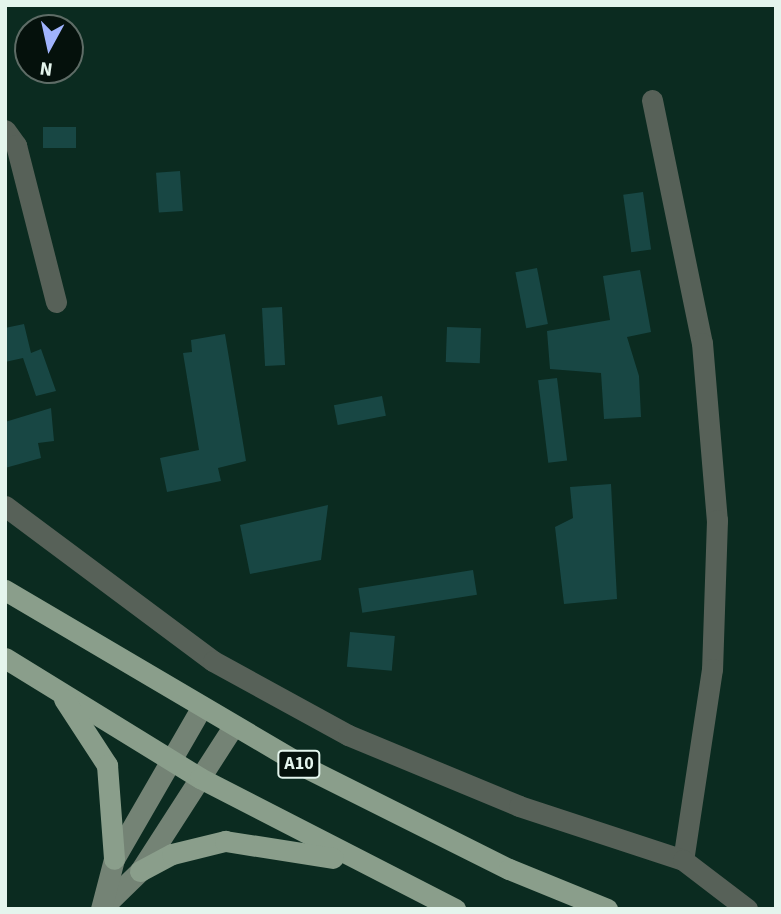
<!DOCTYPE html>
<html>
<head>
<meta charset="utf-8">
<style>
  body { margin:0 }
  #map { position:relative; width:781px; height:914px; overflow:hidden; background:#0b2b20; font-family:"Source Sans 3",sans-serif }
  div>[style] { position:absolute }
  .building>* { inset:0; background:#184744; transform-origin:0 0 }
  .street>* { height:21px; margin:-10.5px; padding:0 10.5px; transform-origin:10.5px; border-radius:10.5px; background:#576158 }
  .secondary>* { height:21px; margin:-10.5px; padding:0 10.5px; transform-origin:10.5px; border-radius:10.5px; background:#748375 }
  .primary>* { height:21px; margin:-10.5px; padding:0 10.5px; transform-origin:10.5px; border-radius:10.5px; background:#8a9e8b }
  span { translate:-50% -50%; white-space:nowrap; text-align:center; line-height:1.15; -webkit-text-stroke:5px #05110c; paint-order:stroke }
  .shield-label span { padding:2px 5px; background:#05110c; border:2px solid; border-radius:5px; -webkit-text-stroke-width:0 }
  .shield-label { font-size:18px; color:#e4f5ed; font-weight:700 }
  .frame { position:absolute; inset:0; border:7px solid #e4f5ed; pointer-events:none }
  .north { position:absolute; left:14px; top:14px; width:70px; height:70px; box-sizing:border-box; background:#05110c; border:2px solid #5e6c66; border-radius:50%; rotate:188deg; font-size:19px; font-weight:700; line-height:28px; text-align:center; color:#e4f5ed }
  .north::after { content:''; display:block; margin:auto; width:24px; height:32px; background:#a0b3fd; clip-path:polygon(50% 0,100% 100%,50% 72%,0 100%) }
</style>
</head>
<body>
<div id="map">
  <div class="building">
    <i style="left:43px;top:127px;width:33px;height:21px"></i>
    <i style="left:180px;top:171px;width:40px;height:24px;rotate:86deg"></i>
    <i style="left:643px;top:192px;width:58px;height:20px;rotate:82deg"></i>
    <i style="left:537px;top:268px;width:57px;height:22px;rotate:79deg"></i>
    <i style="clip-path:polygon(640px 270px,651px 332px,627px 337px,639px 376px,641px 417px,604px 419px,601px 373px,550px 369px,547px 331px,610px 320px,603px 276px)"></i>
    <i style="left:282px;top:307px;width:58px;height:20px;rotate:87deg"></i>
    <i style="clip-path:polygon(24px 324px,31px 353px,41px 349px,56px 391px,36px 396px,23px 358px,5px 362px,5px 328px)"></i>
    <i style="left:447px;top:327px;width:34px;height:35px;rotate:2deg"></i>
    <i style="clip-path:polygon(225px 334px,246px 461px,218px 468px,221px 481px,167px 492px,160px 458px,199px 450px,183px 353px,192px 352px,191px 340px)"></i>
    <i style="left:557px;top:378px;width:83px;height:19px;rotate:83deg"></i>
    <i style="left:382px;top:396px;width:20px;height:49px;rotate:79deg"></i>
    <i style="clip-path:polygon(51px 408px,54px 441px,38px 443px,41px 458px,5px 468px,5px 422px)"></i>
    <i style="clip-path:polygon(611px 484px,617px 599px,564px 604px,555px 527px,573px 518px,570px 487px)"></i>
    <i style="clip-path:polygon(328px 505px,321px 560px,250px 574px,240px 525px)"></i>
    <i style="left:473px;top:570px;width:25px;height:116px;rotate:81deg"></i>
    <i style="left:350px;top:632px;width:45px;height:35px;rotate:5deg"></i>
  </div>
  <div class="street">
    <i style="left:652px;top:100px;width:248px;rotate:78.4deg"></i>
    <i style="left:702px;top:343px;width:178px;rotate:85.2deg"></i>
    <i style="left:717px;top:520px;width:149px;rotate:91.9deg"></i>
    <i style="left:712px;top:669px;width:193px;rotate:98.6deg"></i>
    <i style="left:5px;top:130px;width:19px;rotate:54deg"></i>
    <i style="left:16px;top:145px;width:162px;rotate:75.7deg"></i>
    <i style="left:5px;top:506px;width:259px;rotate:36.7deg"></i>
    <i style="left:213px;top:661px;width:154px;rotate:28.7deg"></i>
    <i style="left:348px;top:735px;width:185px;rotate:22.5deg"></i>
    <i style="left:519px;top:806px;width:173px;rotate:18.2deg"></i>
    <i style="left:683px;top:860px;width:81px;rotate:37.4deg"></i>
  </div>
  <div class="secondary">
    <i style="left:102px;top:908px;width:53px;rotate:-44.2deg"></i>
    <i style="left:140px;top:871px;width:170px;rotate:-57.2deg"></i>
    <i style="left:101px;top:909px;width:52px;rotate:-75.4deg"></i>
    <i style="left:114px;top:859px;width:172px;rotate:-60deg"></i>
  </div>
  <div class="primary">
    <i style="left:5px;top:590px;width:348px;rotate:30.5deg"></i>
    <i style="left:305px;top:767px;width:228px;rotate:26.6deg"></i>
    <i style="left:509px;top:869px;width:106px;rotate:22.2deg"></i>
    <i style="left:5px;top:658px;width:229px;rotate:31.6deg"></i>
    <i style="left:200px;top:778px;width:287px;rotate:27.2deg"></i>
    <i style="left:64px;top:699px;width:79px;rotate:56.9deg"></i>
    <i style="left:107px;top:765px;width:94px;rotate:85.7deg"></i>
    <i style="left:140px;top:871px;width:36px;rotate:-28deg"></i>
    <i style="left:172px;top:854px;width:55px;rotate:-13.8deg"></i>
    <i style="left:225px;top:841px;width:109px;rotate:8.9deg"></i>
  </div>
  <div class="shield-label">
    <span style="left:299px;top:764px">A10</span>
  </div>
  <div class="frame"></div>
  <div class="north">N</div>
</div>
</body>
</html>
